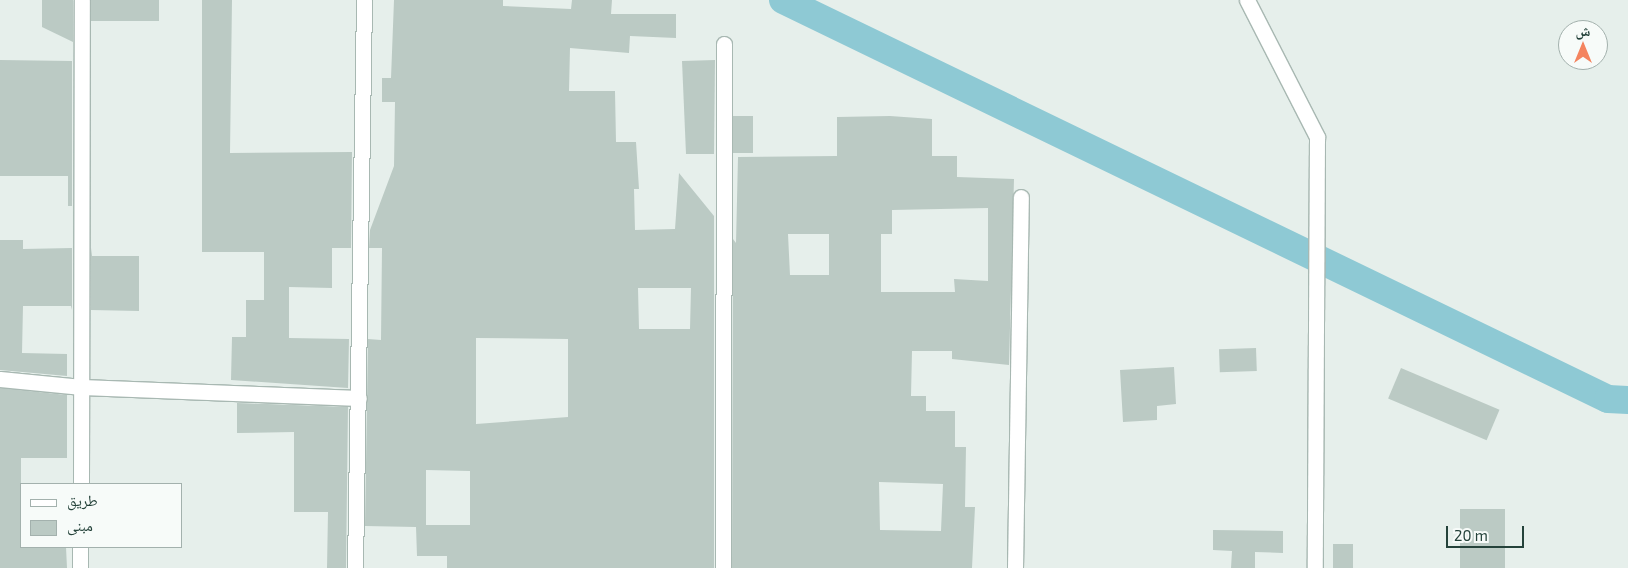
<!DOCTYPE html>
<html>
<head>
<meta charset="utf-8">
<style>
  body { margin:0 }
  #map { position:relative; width:1628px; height:568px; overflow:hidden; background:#e6efeb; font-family:"Exo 2","Noto Naskh Arabic",sans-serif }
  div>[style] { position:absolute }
  .canal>* { height:28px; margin:-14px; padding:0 14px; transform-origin:14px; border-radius:14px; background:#8ec9d4 }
  .building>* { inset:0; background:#bbcac4; transform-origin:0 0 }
  .roads { filter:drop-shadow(1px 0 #a8b8b2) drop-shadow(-1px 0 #a8b8b2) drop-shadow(0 1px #a8b8b2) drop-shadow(0 -1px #a8b8b2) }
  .minor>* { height:15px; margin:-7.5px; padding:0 7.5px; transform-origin:7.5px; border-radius:7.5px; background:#fff }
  span { translate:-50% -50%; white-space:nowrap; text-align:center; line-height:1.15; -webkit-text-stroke:4px #f7fbf9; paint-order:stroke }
  .legend { position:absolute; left:20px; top:483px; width:162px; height:65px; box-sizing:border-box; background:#f7fbf9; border:1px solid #a3b1ad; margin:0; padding:6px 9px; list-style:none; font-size:15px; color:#24423a }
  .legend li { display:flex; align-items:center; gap:10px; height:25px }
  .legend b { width:25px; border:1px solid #a3b1ad }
  .north { position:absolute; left:1558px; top:20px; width:50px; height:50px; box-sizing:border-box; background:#f7fbf9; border:1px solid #a3b1ad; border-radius:50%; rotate:0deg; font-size:14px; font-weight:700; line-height:20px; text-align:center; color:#24423a }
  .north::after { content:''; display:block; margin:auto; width:18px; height:22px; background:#f4845f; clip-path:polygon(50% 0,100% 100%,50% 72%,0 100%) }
  .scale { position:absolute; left:1446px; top:526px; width:78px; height:22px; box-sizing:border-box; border:2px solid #24423a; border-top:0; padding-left:6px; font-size:15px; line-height:18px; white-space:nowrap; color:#24423a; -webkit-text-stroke:4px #f7fbf9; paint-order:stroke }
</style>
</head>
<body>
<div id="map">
  <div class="canal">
    <i style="left:783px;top:0;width:916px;rotate:25.81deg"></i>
    <i style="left:1608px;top:399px;width:20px;rotate:3deg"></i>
  </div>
  <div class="building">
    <i style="clip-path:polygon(42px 0,73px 0,73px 42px,42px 27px)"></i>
    <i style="left:91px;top:0;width:68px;height:21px"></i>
    <i style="clip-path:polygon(202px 0,232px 0,230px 153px,352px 152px,351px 248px,332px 248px,332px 288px,289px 287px,289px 338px,349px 339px,348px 388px,231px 380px,232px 337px,246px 337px,246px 300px,264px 300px,264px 252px,202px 252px)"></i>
    <i style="clip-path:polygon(evenodd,394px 0,503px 0,503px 6px,571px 9px,572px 0,612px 0,611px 14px,676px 14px,676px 38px,630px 36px,629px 53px,570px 48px,569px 91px,615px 91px,616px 142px,636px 142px,639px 189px,634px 189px,635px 230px,675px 229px,679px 173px,714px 216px,714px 568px,447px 568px,447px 556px,417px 556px,416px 527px,365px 526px,368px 339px,381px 340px,382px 248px,369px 248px,370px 230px,394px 166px,395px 102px,382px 102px,382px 78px,391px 78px,394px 0,638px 288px,691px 288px,690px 329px,639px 329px,638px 288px,394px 0,476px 338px,568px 339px,568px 417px,476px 424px,476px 338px,394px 0,426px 470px,470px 471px,470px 525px,426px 525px,426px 470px)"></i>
    <i style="clip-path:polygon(0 60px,72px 61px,72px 206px,68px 206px,68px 176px,0 176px)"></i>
    <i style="clip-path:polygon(715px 60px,714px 154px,686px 154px,682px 61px)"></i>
    <i style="left:733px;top:116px;width:20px;height:37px"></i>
    <i style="clip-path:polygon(evenodd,890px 116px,932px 119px,932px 156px,957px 156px,957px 177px,1014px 179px,1009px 365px,952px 359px,952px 351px,912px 351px,911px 396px,926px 396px,926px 411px,955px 411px,955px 447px,966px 447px,965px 507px,975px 507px,972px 568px,732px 568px,733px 239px,736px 243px,738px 157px,837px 156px,837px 117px,890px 116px,988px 208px,988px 281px,954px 279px,955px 292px,881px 292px,881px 234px,892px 234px,892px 210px,988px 208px,890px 116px,788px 234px,829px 234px,829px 275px,790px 275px,788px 234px,890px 116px,879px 482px,943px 484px,941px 531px,880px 530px,879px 482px)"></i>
    <i style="clip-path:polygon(0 240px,23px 240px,23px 249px,72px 248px,72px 310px,71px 306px,23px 306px,22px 353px,67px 354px,67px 376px,0 370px)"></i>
    <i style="clip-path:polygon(91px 248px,92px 256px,139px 256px,139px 311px,91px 310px)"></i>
    <i style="left:1256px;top:348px;width:23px;height:37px;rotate:88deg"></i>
    <i style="clip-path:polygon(1174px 367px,1176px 404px,1157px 406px,1157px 420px,1123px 422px,1120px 370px)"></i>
    <i style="left:1401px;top:368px;width:107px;height:33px;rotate:23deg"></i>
    <i style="clip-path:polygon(0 388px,67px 395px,67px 458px,21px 458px,21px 547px,66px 547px,67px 568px,0 568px)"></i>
    <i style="clip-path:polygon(237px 403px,348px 407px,346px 568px,327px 568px,328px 512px,294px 512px,294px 432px,237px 433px)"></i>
    <i style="left:1460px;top:509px;width:45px;height:59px"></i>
    <i style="clip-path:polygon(1213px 530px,1283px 531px,1283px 553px,1255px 552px,1255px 568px,1231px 568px,1232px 551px,1213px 550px)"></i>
    <i style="left:1333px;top:544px;width:20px;height:24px"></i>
  </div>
  <div class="roads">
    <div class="minor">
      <i style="left:1247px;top:0;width:154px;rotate:62.9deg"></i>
      <i style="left:1317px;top:137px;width:431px;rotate:90.3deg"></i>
      <i style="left:0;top:379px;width:82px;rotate:5.6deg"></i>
      <i style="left:82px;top:387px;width:277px;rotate:2.3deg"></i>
      <i style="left:81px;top:484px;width:484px;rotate:-89.9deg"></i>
      <i style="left:80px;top:568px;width:21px;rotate:-90deg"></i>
      <i style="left:355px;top:568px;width:568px;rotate:-89.09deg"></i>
      <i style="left:723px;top:568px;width:524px;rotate:-89.89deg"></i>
      <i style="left:1015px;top:568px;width:371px;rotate:-89.1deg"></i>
    </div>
  </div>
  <ul class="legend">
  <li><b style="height:6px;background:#fff"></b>طريق</li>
  <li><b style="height:14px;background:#bbcac4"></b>مبنى</li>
  </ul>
  <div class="north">ش</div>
  <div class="scale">20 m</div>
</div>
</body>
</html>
